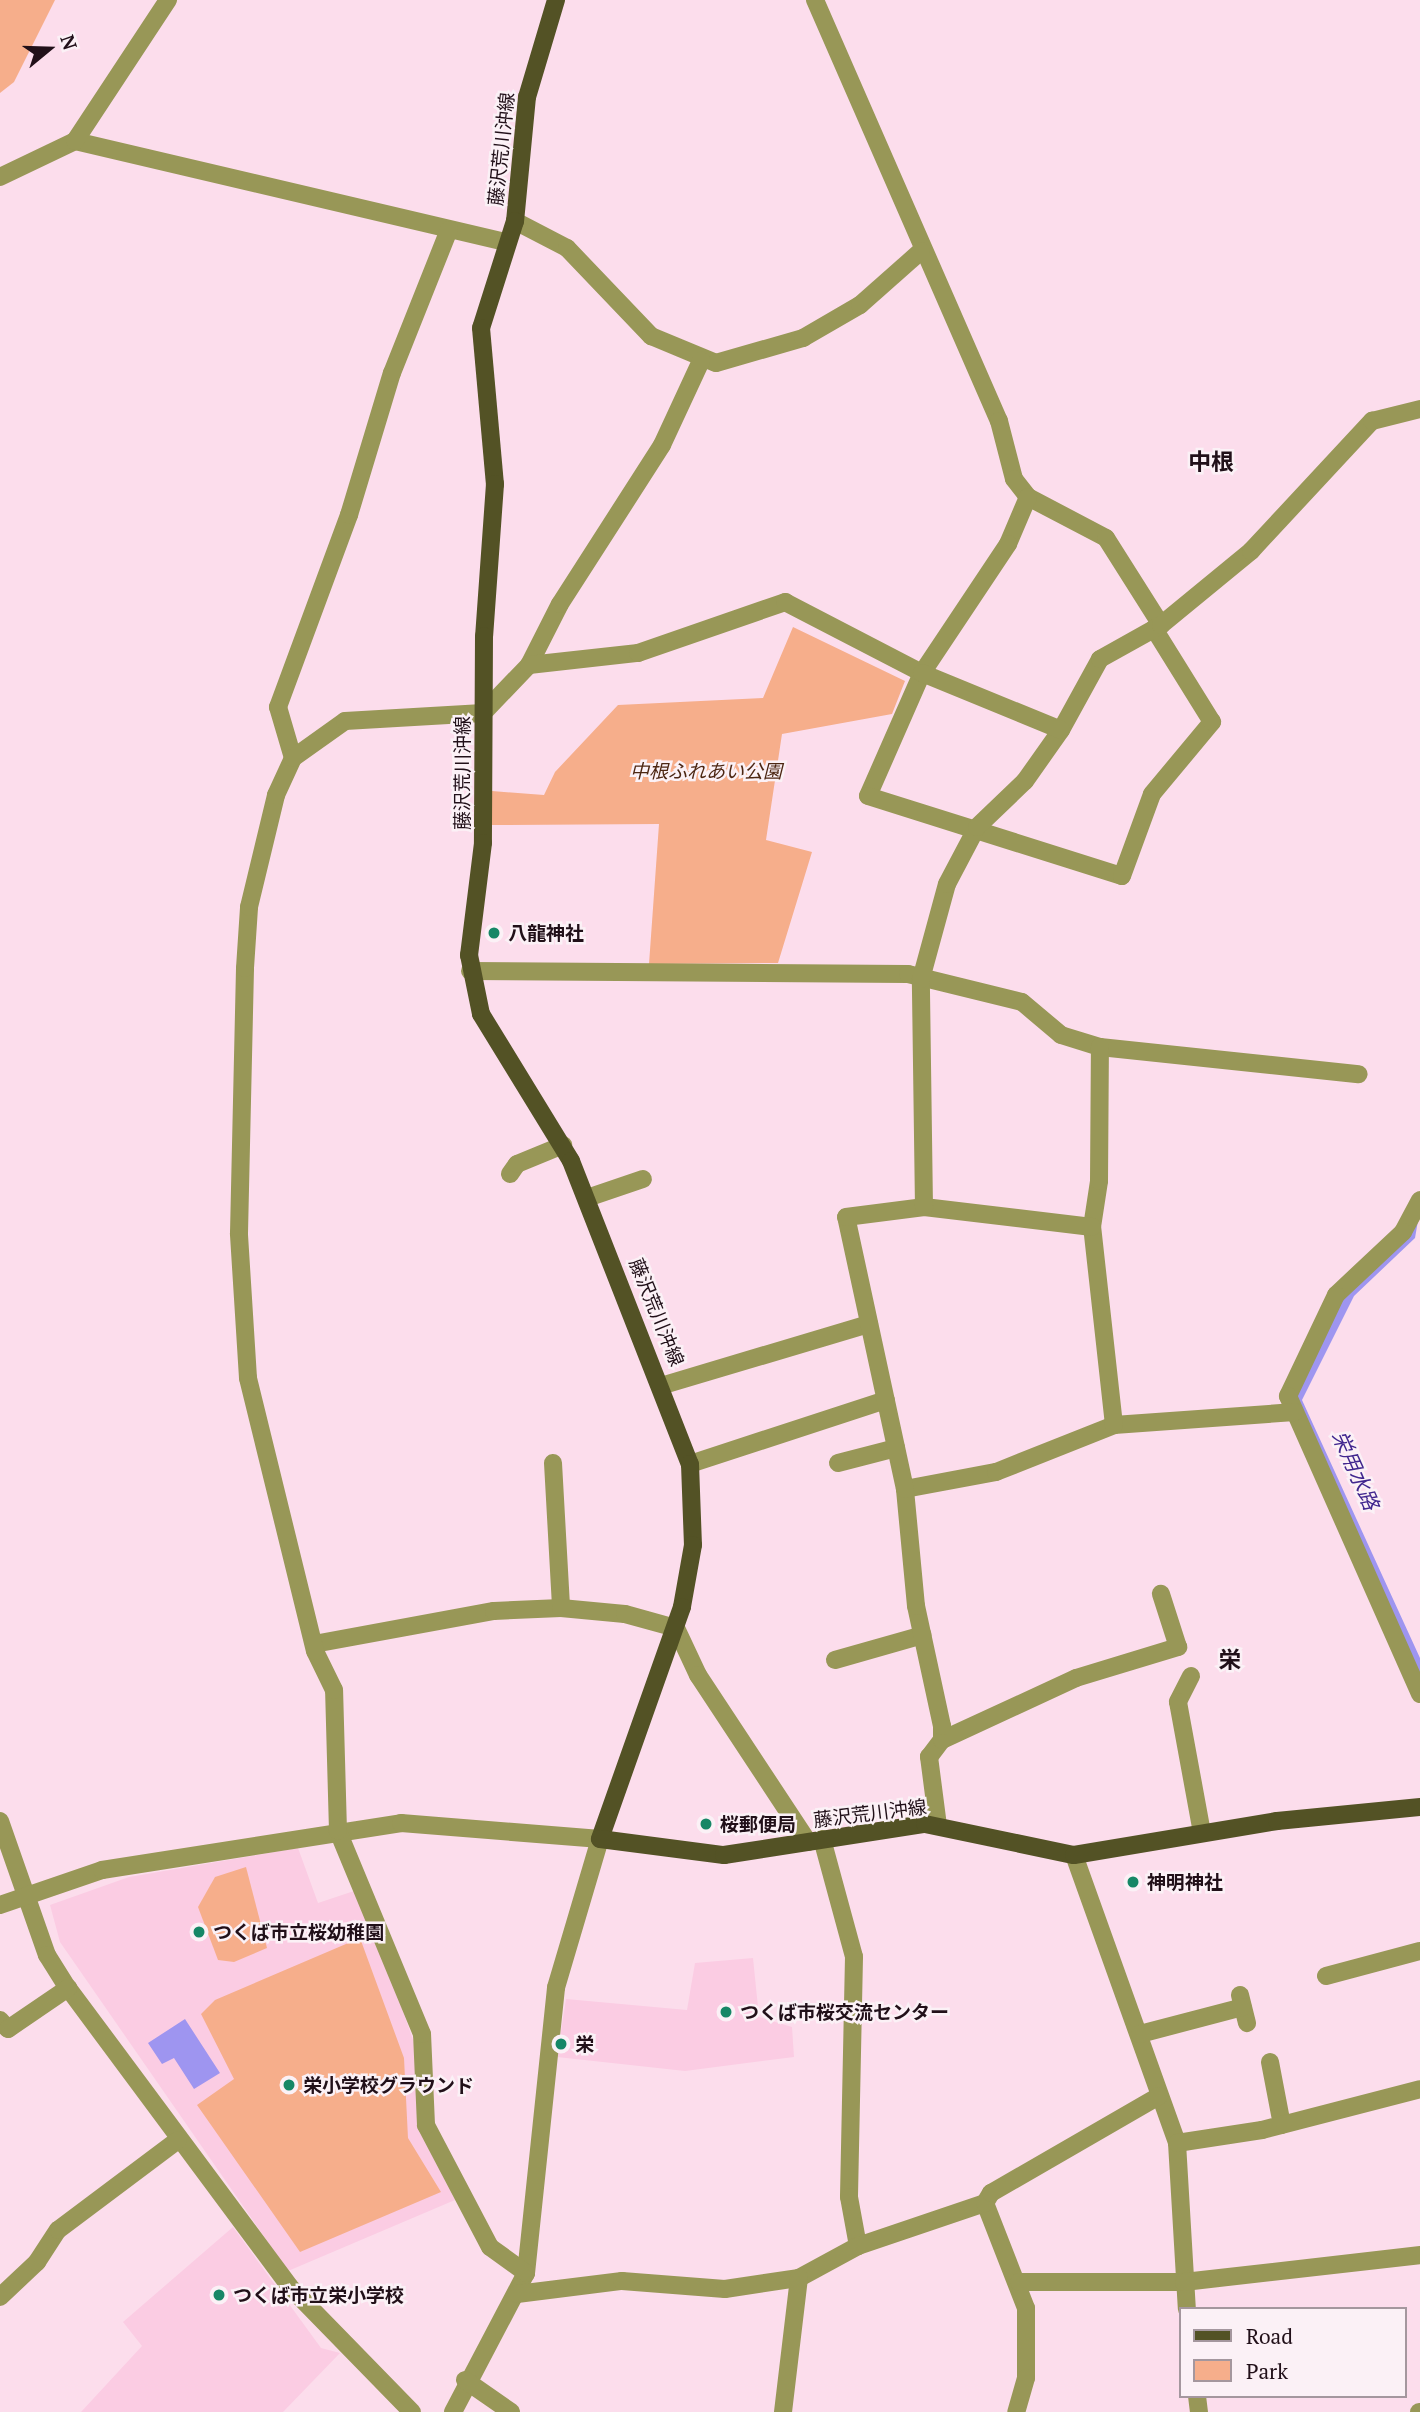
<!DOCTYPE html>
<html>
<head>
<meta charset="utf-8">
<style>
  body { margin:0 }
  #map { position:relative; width:1420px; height:2412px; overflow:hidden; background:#fcddec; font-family:"PT Serif","Noto Sans JP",serif }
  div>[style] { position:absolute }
  .built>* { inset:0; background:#fbcce3 }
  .green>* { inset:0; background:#f6ae8b }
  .water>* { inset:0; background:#9e95f0 }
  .minor>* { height:18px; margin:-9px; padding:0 9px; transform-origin:9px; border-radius:9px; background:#989757 }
  .major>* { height:18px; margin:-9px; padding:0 9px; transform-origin:9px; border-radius:9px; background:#535225 }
  .dots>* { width:19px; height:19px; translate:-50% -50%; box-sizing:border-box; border:4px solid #fbf1f6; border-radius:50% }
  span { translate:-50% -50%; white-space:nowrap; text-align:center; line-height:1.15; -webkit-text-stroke:5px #fbf1f6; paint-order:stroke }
  .street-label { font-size:19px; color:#211019 }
  .park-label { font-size:19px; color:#4d2713; font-style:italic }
  .poi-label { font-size:19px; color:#211019; font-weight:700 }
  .left { translate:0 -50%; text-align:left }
  .water-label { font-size:21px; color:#41278f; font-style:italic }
  .quarter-label { font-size:23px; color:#211019; font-weight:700 }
  .legend { position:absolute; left:1179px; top:2307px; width:228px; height:91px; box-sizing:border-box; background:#fbf1f6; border:2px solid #a4979e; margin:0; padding:9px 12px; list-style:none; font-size:21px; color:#211019 }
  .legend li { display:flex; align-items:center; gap:14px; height:35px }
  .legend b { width:35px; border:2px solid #a4979e }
  .north { position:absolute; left:14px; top:14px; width:70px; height:70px; -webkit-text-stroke:5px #fbf1f6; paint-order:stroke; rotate:71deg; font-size:19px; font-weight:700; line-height:28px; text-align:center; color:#211019 }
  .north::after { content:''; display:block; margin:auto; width:24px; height:32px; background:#211019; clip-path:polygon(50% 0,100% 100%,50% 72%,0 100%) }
</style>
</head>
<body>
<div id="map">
  <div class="built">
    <i style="clip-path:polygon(298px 1848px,318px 1903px,354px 1891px,381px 1949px,417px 2051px,421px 2134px,455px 2200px,288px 2271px,60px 1942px,50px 1905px,129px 1877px)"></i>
    <i style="clip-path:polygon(753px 1958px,759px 2017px,792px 2027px,794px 2057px,685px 2071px,557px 2057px,566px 1999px,687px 2010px,695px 1963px)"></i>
    <i style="clip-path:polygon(233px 2227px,321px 2348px,340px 2353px,283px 2412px,81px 2412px,142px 2346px,123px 2322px)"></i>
  </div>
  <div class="green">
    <i style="clip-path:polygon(0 0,55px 0,14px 82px,0 93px)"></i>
    <i style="clip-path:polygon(793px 627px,905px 681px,892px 714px,782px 734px,766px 840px,812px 852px,778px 963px,649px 964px,659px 824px,490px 825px,492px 791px,544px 795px,555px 772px,618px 705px,763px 698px)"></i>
    <i style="clip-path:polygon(246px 1867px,267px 1948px,234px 1962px,218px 1960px,198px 1907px,215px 1877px)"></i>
    <i style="clip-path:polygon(360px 1938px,404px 2058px,408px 2138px,441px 2192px,300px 2252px,197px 2105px,234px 2079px,201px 2014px,215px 2000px)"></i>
  </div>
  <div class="water">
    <i style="clip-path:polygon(1420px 1209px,1415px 1238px,1354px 1296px,1302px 1400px,1420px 1658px,1420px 1677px,1294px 1397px,1345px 1291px)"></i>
    <i style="clip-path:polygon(185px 2019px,220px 2073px,194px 2089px,174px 2058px,162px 2064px,148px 2043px)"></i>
  </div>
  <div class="minor">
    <i style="left:815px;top:0;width:459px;rotate:66.4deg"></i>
    <i style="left:999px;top:421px;width:60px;rotate:75.5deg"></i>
    <i style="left:1014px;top:479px;width:23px;rotate:52deg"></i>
    <i style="left:1028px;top:497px;width:88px;rotate:27.7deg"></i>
    <i style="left:1106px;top:538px;width:103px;rotate:57.7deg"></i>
    <i style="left:75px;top:141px;width:443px;rotate:13.2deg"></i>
    <i style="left:0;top:177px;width:83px;rotate:-25.6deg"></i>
    <i style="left:75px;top:141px;width:169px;rotate:-56.6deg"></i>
    <i style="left:515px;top:221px;width:59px;rotate:27.4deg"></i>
    <i style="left:567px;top:248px;width:122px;rotate:46.3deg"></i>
    <i style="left:651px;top:336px;width:70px;rotate:22.6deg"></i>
    <i style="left:716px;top:363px;width:91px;rotate:-16deg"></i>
    <i style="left:803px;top:338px;width:66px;rotate:-30.1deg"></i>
    <i style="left:860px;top:305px;width:81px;rotate:-41.5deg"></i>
    <i style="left:1028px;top:497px;width:51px;rotate:113.1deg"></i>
    <i style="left:1008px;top:544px;width:155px;rotate:123.7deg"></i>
    <i style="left:922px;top:673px;width:134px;rotate:113.7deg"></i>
    <i style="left:868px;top:796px;width:266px;rotate:17.5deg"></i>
    <i style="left:1122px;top:876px;width:87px;rotate:-69.9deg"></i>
    <i style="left:1152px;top:794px;width:94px;rotate:-50.2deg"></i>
    <i style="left:1212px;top:722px;width:110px;rotate:-121.9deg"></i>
    <i style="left:529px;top:665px;width:68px;rotate:-63.1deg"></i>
    <i style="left:560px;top:604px;width:189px;rotate:-57.3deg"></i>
    <i style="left:662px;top:445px;width:93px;rotate:-65.1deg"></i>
    <i style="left:293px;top:758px;width:53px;rotate:-106.4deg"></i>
    <i style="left:278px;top:707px;width:205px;rotate:-69.7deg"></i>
    <i style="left:349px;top:515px;width:148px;rotate:-73.2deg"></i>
    <i style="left:392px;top:373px;width:154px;rotate:-68.3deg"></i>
    <i style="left:470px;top:971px;width:438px;rotate:0.4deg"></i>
    <i style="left:908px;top:974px;width:117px;rotate:13.8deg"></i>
    <i style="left:1022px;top:1002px;width:51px;rotate:40.2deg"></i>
    <i style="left:1061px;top:1035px;width:41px;rotate:17.1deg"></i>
    <i style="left:1100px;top:1047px;width:260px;rotate:6deg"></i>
    <i style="left:510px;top:1174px;width:12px;rotate:-55deg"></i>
    <i style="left:517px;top:1164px;width:50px;rotate:-22.4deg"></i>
    <i style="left:587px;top:1198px;width:59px;rotate:-18.7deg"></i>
    <i style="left:1420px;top:1200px;width:36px;rotate:118deg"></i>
    <i style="left:1403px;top:1232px;width:92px;rotate:136.8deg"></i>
    <i style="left:1336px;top:1295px;width:112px;rotate:115.4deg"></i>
    <i style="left:1288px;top:1396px;width:326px;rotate:66.1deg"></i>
    <i style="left:1092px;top:1227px;width:47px;rotate:-81.3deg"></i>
    <i style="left:1099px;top:1181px;width:134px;rotate:-89.6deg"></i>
    <i style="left:664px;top:1385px;width:214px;rotate:-16.6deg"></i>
    <i style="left:1114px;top:1425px;width:181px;rotate:-4.1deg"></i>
    <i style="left:553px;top:1463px;width:145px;rotate:86.8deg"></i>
    <i style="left:838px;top:1463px;width:60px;rotate:-14.5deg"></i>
    <i style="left:690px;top:1464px;width:206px;rotate:-18.1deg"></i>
    <i style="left:905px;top:1489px;width:93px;rotate:-10.6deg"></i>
    <i style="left:996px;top:1472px;width:127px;rotate:-21.7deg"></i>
    <i style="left:1114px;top:1425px;width:199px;rotate:-96.3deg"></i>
    <i style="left:1092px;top:1227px;width:169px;rotate:-173.2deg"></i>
    <i style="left:314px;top:1644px;width:183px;rotate:-10.4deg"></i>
    <i style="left:494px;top:1611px;width:67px;rotate:-2.6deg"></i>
    <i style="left:561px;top:1608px;width:64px;rotate:5.4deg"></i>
    <i style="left:625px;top:1614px;width:53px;rotate:15.4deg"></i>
    <i style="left:676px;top:1628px;width:52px;rotate:64.9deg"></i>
    <i style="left:698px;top:1675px;width:200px;rotate:56.6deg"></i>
    <i style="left:835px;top:1660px;width:91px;rotate:-15.9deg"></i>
    <i style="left:1191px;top:1676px;width:29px;rotate:117deg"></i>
    <i style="left:1178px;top:1702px;width:133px;rotate:79.6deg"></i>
    <i style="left:942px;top:1740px;width:148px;rotate:-24.8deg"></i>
    <i style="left:1076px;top:1678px;width:107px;rotate:-16.9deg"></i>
    <i style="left:1178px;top:1647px;width:56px;rotate:-107.8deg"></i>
    <i style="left:0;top:1821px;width:142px;rotate:70.7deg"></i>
    <i style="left:47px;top:1955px;width:39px;rotate:58deg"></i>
    <i style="left:68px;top:1988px;width:371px;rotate:53.4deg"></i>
    <i style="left:289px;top:2286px;width:176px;rotate:45.7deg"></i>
    <i style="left:938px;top:1826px;width:70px;rotate:-97.4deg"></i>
    <i style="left:929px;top:1757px;width:21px;rotate:-53deg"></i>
    <i style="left:942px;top:1740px;width:14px;rotate:-90deg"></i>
    <i style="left:942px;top:1726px;width:123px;rotate:-102.2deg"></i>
    <i style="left:916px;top:1606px;width:118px;rotate:-95.4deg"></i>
    <i style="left:905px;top:1489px;width:278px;rotate:-102.2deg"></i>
    <i style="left:846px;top:1217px;width:79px;rotate:-7.3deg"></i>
    <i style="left:924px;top:1207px;width:228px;rotate:-90.8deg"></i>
    <i style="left:921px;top:979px;width:98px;rotate:-74.7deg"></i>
    <i style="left:947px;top:884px;width:64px;rotate:-62.2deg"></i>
    <i style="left:977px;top:827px;width:66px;rotate:-43.8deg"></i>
    <i style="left:1025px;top:781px;width:62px;rotate:-54.8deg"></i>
    <i style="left:1061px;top:730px;width:81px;rotate:-61.2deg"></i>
    <i style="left:1100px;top:659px;width:70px;rotate:-29.1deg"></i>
    <i style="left:1161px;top:625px;width:117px;rotate:-39.4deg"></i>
    <i style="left:1251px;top:551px;width:178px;rotate:-47.1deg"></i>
    <i style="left:1372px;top:421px;width:49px;rotate:-14deg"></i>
    <i style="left:822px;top:1839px;width:122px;rotate:74.8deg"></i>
    <i style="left:854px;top:1957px;width:240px;rotate:91.2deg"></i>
    <i style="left:849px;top:2197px;width:50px;rotate:79.6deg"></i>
    <i style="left:1074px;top:1855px;width:306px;rotate:70.3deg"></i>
    <i style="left:1177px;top:2143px;width:166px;rotate:86.6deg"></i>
    <i style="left:0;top:1905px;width:108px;rotate:-18.9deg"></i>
    <i style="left:102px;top:1870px;width:303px;rotate:-8.9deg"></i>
    <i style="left:401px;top:1823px;width:200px;rotate:4.6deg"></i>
    <i style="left:600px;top:1839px;width:155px;rotate:106.5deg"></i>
    <i style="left:556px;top:1988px;width:287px;rotate:96deg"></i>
    <i style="left:526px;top:2273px;width:157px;rotate:117.7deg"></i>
    <i style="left:1326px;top:1976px;width:97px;rotate:-14.9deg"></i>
    <i style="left:1240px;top:1995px;width:29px;rotate:76deg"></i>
    <i style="left:0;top:2020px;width:12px;rotate:48deg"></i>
    <i style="left:8px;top:2029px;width:73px;rotate:-34.3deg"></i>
    <i style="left:1140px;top:2034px;width:106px;rotate:-14.7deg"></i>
    <i style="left:1270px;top:2062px;width:64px;rotate:79.2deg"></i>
    <i style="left:1177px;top:2143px;width:86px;rotate:-8.7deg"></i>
    <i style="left:1262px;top:2130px;width:163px;rotate:-14.5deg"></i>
    <i style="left:985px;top:2203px;width:113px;rotate:68.7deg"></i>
    <i style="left:1026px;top:2308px;width:70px;rotate:90deg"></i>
    <i style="left:1026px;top:2378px;width:35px;rotate:106deg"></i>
    <i style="left:526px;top:2273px;width:44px;rotate:-144.2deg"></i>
    <i style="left:490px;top:2247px;width:138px;rotate:-117.7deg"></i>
    <i style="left:426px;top:2125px;width:91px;rotate:-92.5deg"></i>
    <i style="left:422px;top:2034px;width:220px;rotate:-112.5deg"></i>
    <i style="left:338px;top:1831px;width:141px;rotate:-91.6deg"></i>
    <i style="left:334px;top:1690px;width:43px;rotate:-116deg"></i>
    <i style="left:315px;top:1651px;width:281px;rotate:-103.8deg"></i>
    <i style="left:248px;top:1378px;width:145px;rotate:-93.6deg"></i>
    <i style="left:239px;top:1233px;width:265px;rotate:-88.7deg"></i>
    <i style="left:245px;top:968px;width:61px;rotate:-86.2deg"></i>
    <i style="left:249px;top:907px;width:115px;rotate:-76.4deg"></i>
    <i style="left:276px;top:795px;width:41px;rotate:-65.3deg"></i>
    <i style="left:293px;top:758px;width:64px;rotate:-35.4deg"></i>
    <i style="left:345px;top:721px;width:138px;rotate:-3.3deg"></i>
    <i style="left:483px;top:713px;width:66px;rotate:-46.2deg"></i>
    <i style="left:529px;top:665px;width:110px;rotate:-6.3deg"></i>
    <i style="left:638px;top:653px;width:156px;rotate:-19.1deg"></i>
    <i style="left:785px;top:602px;width:154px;rotate:27.4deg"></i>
    <i style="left:922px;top:673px;width:150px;rotate:22.3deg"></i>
    <i style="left:1019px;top:2282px;width:165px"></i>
    <i style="left:1184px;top:2282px;width:238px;rotate:-6.5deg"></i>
    <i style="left:517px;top:2294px;width:106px;rotate:-7.1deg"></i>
    <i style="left:622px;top:2281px;width:103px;rotate:4.4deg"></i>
    <i style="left:725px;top:2289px;width:75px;rotate:-8.5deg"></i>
    <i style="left:799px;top:2278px;width:67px;rotate:-28.5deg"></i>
    <i style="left:858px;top:2246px;width:134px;rotate:-18.7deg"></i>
    <i style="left:985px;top:2203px;width:12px;rotate:-59deg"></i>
    <i style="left:991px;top:2193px;width:194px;rotate:-30deg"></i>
    <i style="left:0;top:2297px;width:51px;rotate:-43.4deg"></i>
    <i style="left:37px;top:2262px;width:38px;rotate:-57deg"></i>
    <i style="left:58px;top:2230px;width:150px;rotate:-36.9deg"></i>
    <i style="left:465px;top:2380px;width:56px;rotate:34.8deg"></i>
    <i style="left:1197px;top:2396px;width:16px;rotate:83deg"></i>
    <i style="left:783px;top:2412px;width:135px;rotate:-83.2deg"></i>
    <i style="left:1419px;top:2412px;width:1px"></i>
  </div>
  <div class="major">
    <i style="left:556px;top:0;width:101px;rotate:106.6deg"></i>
    <i style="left:527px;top:97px;width:125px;rotate:95.5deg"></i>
    <i style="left:515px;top:221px;width:112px;rotate:107.6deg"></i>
    <i style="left:481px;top:328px;width:157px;rotate:84.9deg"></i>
    <i style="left:495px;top:484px;width:152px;rotate:94.1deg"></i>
    <i style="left:484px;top:636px;width:207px;rotate:90.3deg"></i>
    <i style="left:483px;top:843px;width:113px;rotate:97.1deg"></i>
    <i style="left:469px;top:955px;width:60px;rotate:78.5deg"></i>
    <i style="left:481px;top:1014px;width:172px;rotate:58.5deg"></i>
    <i style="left:571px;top:1161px;width:326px;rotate:68.6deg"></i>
    <i style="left:690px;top:1464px;width:81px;rotate:87.9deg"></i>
    <i style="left:693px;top:1545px;width:63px;rotate:100.1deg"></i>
    <i style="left:682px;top:1607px;width:246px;rotate:109.5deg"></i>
    <i style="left:600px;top:1839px;width:125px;rotate:7.4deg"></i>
    <i style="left:724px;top:1855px;width:203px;rotate:-8.8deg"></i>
    <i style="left:925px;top:1824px;width:152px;rotate:11.8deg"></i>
    <i style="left:1074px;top:1855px;width:206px;rotate:-9.5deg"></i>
    <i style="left:1277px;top:1821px;width:144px;rotate:-5.6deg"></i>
  </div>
  <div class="dots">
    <i style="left:494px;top:933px;background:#168766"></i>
    <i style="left:706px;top:1824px;background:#168766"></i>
    <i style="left:1133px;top:1882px;background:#168766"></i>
    <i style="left:199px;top:1932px;background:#168766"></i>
    <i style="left:726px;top:2012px;background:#168766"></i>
    <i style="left:561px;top:2044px;background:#168766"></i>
    <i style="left:289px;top:2085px;background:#168766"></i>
    <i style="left:219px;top:2295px;background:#168766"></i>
  </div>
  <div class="street-label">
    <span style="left:501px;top:149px;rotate:-84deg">藤沢荒川沖線</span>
    <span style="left:462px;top:773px;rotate:-90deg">藤沢荒川沖線</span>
    <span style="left:657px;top:1312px;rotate:68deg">藤沢荒川沖線</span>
    <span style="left:870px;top:1813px;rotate:-7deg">藤沢荒川沖線</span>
  </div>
  <div class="park-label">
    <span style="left:706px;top:771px">中根ふれあい公園</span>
  </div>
  <div class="poi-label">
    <span class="left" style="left:508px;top:933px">八龍神社</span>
    <span class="left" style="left:720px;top:1824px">桜郵便局</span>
    <span class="left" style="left:1147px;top:1882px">神明神社</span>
    <span class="left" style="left:213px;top:1932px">つくば市立桜幼稚園</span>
    <span class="left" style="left:740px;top:2012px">つくば市桜交流センター</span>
    <span class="left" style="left:575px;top:2044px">栄</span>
    <span class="left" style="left:303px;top:2085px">栄小学校グラウンド</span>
    <span class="left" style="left:233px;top:2295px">つくば市立栄小学校</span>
  </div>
  <div class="water-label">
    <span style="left:1356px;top:1470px;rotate:66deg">栄用水路</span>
  </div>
  <div class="quarter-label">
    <span style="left:1211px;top:462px">中根</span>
    <span style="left:1230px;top:1660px">栄</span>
  </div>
  <ul class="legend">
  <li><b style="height:9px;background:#535225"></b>Road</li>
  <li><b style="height:19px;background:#f6ae8b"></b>Park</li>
  </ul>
  <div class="north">N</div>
</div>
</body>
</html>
